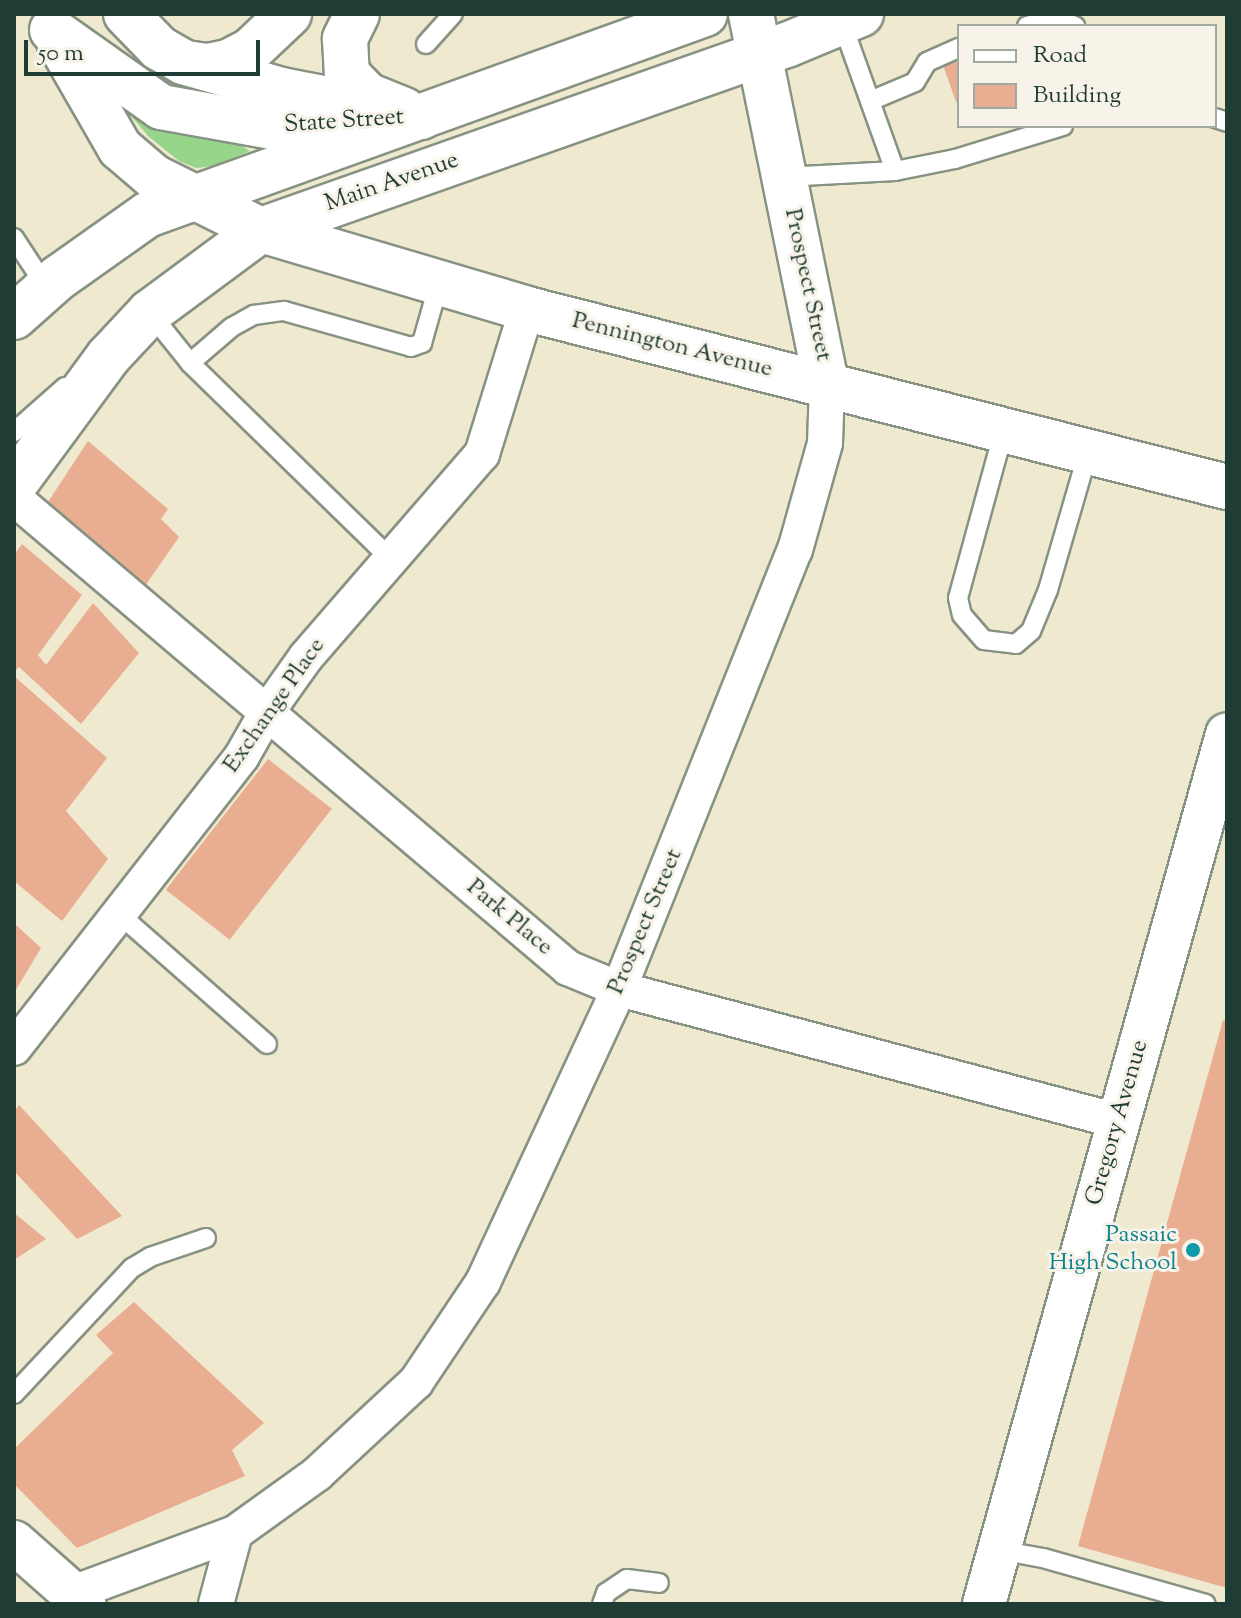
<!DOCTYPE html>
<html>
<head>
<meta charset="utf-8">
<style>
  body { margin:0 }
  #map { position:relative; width:1241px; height:1618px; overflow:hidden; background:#efe9d0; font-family:"Sorts Mill Goudy",serif }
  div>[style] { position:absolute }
  .green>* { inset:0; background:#96d58a }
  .building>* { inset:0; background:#e9ae91; transform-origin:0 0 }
  .roads { filter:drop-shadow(2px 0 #879382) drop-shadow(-2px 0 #879382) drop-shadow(0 2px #879382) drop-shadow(0 -2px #879382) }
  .service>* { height:18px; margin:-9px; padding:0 9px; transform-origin:9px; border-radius:9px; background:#fff }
  .minor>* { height:34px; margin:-17px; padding:0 17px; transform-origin:17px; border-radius:17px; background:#fff }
  .tertiary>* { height:42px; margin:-21px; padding:0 21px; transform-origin:21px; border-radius:21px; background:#fff }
  .secondary>* { height:44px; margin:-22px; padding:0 22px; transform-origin:22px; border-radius:22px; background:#fff }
  .primary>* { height:44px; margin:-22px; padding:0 22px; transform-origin:22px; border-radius:22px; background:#fff }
  .motorway>* { height:44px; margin:-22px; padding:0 22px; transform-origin:22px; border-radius:22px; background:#fff }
  .dots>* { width:22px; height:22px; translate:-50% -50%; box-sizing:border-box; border:4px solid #f7f3e8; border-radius:50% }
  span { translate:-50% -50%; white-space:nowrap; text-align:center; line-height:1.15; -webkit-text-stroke:6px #f7f3e8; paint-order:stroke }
  .street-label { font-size:24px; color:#1f3d34 }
  .culture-label { font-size:24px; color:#0d838f }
  .right { translate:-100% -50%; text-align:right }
  .frame { position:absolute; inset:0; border:16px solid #1f3d34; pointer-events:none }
  .legend { position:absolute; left:957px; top:24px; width:260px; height:104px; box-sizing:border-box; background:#f7f3e8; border:2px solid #a1aaa0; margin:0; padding:10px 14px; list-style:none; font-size:24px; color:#1f3d34 }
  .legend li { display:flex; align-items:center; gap:16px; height:40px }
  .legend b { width:40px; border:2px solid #a1aaa0 }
  .scale { position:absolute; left:24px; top:40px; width:236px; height:36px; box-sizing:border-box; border:4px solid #1f3d34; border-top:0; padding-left:10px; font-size:24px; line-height:28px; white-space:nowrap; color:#1f3d34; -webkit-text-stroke:6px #f7f3e8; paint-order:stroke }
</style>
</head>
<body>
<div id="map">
  <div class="green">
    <i style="clip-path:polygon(121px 104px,235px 142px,250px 151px,214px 166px,196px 168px,179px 161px,148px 136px)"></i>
  </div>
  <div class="building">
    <i style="clip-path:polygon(959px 59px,959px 101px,956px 102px,943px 65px)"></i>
    <i style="clip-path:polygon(88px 441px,168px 509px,161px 519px,179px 537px,145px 586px,46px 505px)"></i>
    <i style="clip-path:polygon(22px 544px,82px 595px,38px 655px,46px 665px,93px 603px,139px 653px,81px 724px,19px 667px,14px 672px,14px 555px)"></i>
    <i style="clip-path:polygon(14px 676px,107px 758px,66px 811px,108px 859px,62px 921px,14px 881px)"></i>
    <i style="left:268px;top:759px;width:81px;height:166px;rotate:38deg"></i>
    <i style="clip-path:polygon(14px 923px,41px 948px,14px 993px)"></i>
    <i style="clip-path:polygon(1223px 1020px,1227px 1021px,1227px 1588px,1078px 1546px)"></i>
    <i style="clip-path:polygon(19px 1105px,122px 1216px,77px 1239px,14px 1171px,14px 1112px)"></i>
    <i style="clip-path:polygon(14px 1213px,46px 1239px,14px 1260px)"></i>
    <i style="clip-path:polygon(134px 1302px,264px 1423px,232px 1450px,245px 1476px,77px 1548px,14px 1484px,14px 1449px,113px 1353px,96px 1335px)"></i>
  </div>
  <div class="roads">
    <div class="service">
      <i style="left:842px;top:23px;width:157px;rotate:70.3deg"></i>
      <i style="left:1027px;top:26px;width:30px;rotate:-15deg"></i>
      <i style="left:1056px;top:18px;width:21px;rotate:23deg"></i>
      <i style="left:426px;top:44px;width:40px;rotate:-48deg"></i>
      <i style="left:870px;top:101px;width:49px;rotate:-22.9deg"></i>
      <i style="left:915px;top:82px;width:23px;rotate:-59deg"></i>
      <i style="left:927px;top:62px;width:35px;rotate:-24deg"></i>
      <i style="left:1215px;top:118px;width:13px;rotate:18deg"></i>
      <i style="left:784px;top:177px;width:111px;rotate:-3.1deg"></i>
      <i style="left:895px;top:171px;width:61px;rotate:-11.3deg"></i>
      <i style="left:955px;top:159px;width:113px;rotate:-17deg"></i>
      <i style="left:14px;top:238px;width:60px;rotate:56.6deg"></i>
      <i style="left:150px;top:313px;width:64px;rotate:51.3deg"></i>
      <i style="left:190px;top:363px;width:281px;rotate:44.3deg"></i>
      <i style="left:190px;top:363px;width:55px;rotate:-40.6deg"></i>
      <i style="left:232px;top:327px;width:25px;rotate:-29deg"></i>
      <i style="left:254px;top:315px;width:30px;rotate:-8deg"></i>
      <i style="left:284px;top:311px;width:132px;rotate:15.8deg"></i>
      <i style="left:411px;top:347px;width:12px;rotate:-20deg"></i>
      <i style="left:422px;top:343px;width:62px;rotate:-74.2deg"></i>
      <i style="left:1004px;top:430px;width:174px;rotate:105.3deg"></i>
      <i style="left:958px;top:598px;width:17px;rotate:77deg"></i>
      <i style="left:962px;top:615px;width:33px;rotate:49deg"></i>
      <i style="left:984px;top:640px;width:32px;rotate:7deg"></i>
      <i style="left:1016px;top:644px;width:20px;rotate:-41deg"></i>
      <i style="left:1031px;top:631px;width:44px;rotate:-67.5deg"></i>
      <i style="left:1048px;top:590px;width:144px;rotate:-73.8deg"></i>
      <i style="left:14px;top:432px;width:68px;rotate:-41.4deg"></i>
      <i style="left:119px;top:914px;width:197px;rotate:41.3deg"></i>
      <i style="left:14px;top:1394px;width:173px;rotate:-46.9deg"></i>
      <i style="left:132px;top:1268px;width:21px;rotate:-31deg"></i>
      <i style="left:150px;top:1257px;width:59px;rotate:-18.7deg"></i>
      <i style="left:999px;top:1550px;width:45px;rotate:10.3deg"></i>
      <i style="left:1043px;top:1558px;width:169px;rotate:15.8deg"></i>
      <i style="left:602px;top:1604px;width:12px;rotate:-70deg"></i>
      <i style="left:606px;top:1593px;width:25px;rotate:-34deg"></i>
      <i style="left:627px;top:1579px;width:32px;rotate:7deg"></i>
    </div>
    <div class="minor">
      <i style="left:14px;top:498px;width:727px;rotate:40.31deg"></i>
      <i style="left:568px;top:968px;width:55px;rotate:22.4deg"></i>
      <i style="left:619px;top:989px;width:516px;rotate:14.82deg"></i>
      <i style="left:14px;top:1048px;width:370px;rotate:-52deg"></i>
      <i style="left:242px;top:756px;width:51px;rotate:-60.4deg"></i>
      <i style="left:267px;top:712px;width:67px;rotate:-54.7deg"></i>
      <i style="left:306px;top:657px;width:269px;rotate:-49.1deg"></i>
      <i style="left:482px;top:454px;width:152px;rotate:-72.8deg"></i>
      <i style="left:70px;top:1594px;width:176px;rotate:-20.3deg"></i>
      <i style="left:235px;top:1533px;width:101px;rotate:-35.7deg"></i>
      <i style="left:317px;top:1474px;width:135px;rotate:-42.9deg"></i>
      <i style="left:416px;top:1382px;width:120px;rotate:-56.2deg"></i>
      <i style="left:483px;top:1282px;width:323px;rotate:-65.1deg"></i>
      <i style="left:619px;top:989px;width:473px;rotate:-68.2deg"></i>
      <i style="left:795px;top:550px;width:111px;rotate:-74.3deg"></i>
      <i style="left:825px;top:443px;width:57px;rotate:-88deg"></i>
      <i style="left:216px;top:1604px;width:73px;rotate:-75deg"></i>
    </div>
    <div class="tertiary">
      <i style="left:14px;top:1542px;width:94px;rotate:41.5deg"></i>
      <i style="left:984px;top:1604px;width:903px;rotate:-74.39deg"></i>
    </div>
    <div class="secondary">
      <i style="left:52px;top:30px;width:133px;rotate:35.2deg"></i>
      <i style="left:161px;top:107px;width:119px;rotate:10.2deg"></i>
      <i style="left:278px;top:128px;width:117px;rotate:-4.4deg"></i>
      <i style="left:59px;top:42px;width:122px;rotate:60.1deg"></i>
      <i style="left:120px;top:148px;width:45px;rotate:40.5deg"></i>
      <i style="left:154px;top:177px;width:119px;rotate:26.4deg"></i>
    </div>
    <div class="primary">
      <i style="left:357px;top:14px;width:28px;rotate:116deg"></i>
      <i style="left:345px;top:39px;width:35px;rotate:87deg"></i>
      <i style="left:347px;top:74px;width:29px;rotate:46deg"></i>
      <i style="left:367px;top:95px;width:40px;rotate:22deg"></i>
      <i style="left:751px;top:14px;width:380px;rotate:78.5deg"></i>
      <i style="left:261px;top:230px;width:277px;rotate:16.5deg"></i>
      <i style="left:527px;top:309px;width:722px;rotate:14.27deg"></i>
      <i style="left:14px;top:317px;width:59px;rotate:-41.6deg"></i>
      <i style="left:58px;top:278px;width:109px;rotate:-35.3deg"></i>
      <i style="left:147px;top:215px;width:593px;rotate:-19.81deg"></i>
      <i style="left:14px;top:485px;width:159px;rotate:-53.7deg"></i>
      <i style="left:108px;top:357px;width:62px;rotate:-47deg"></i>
      <i style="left:150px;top:312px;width:138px;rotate:-36.5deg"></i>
      <i style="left:261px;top:230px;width:560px;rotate:-19.41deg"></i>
      <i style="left:789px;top:44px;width:78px;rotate:-22.6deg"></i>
    </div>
    <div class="motorway">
      <i style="left:126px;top:14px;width:47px;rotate:45.9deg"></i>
      <i style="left:159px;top:48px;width:28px;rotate:30deg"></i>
      <i style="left:183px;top:62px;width:103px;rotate:15.8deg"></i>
      <i style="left:282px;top:90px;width:142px;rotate:11deg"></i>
      <i style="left:193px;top:64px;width:14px;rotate:8deg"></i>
      <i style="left:207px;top:66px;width:21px;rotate:-11deg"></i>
      <i style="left:228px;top:62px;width:25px;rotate:-27deg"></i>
      <i style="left:250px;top:51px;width:54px;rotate:-43.5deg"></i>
    </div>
  </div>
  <div class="dots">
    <i style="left:1193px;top:1250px;background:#0f9aa8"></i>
  </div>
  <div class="street-label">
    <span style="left:344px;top:122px;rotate:-4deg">State Street</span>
    <span style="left:392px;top:183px;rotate:-19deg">Main Avenue</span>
    <span style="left:807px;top:285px;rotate:78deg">Prospect Street</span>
    <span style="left:672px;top:346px;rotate:14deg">Pennington Avenue</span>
    <span style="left:275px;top:706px;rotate:-55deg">Exchange Place</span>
    <span style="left:509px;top:918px;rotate:40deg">Park Place</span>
    <span style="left:646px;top:922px;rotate:-67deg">Prospect Street</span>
    <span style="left:1118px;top:1123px;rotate:-74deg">Gregory Avenue</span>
  </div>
  <div class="culture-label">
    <span class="right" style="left:1177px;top:1250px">Passaic<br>High School</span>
  </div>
  <div class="frame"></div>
  <ul class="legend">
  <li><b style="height:10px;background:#fff"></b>Road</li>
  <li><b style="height:22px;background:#e9ae91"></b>Building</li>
  </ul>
  <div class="scale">50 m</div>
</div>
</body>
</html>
